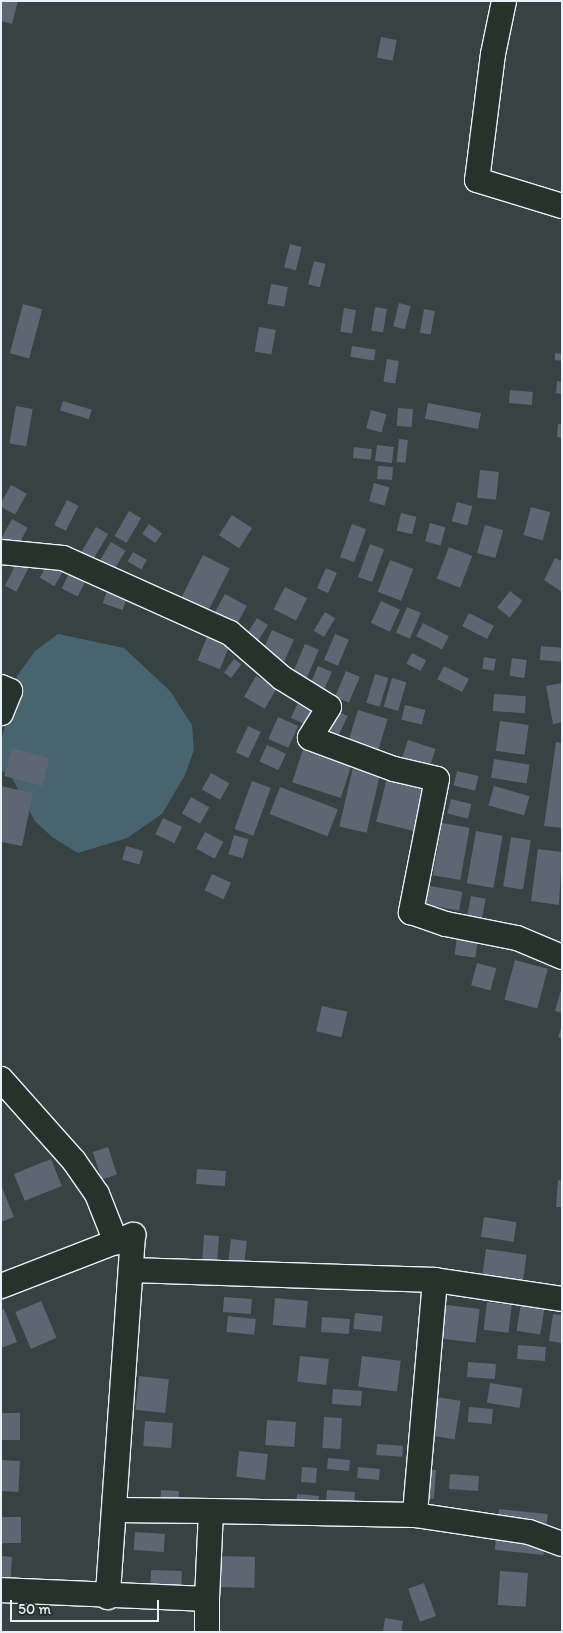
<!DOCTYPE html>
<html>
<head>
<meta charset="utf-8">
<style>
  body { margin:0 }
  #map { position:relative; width:563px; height:1633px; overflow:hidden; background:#374242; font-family:Itim,sans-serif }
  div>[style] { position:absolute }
  .water>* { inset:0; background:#48646e }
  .building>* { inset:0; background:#5e6573; transform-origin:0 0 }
  .roads { filter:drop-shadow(1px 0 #e8f1f8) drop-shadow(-1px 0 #e8f1f8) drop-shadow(0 1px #e8f1f8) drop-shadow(0 -1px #e8f1f8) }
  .minor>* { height:24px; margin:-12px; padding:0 12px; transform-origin:12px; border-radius:12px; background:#26332d }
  span { translate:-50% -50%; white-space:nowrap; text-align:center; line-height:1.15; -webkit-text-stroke:5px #26332d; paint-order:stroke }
  .frame { position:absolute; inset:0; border:2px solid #e8f1f8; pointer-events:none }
  .scale { position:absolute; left:10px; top:1600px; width:149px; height:22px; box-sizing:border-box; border:2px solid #e8f1f8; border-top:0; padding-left:6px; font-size:15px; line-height:18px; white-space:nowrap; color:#e8f1f8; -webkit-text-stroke:4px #26332d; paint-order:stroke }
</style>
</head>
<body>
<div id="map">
  <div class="water">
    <i style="clip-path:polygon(58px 634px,124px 648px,170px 691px,192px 725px,194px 750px,185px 775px,162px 814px,127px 838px,78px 853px,52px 837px,35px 821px,12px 778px,1px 770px,1px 742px,17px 676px,35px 651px)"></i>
  </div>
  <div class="building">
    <i style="clip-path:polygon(1px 1px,18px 1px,12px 24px,1px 21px)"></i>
    <i style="left:381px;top:37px;width:16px;height:21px;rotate:11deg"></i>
    <i style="left:290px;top:244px;width:12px;height:24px;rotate:14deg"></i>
    <i style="left:314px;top:261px;width:12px;height:24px;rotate:14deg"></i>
    <i style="left:271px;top:284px;width:17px;height:20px;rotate:10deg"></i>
    <i style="left:399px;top:303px;width:12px;height:24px;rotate:14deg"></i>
    <i style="left:23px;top:304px;width:20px;height:51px;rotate:15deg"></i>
    <i style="left:375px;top:307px;width:12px;height:24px;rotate:9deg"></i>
    <i style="left:344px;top:308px;width:12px;height:24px;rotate:9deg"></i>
    <i style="left:424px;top:309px;width:11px;height:24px;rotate:10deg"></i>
    <i style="left:259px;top:327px;width:17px;height:25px;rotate:10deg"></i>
    <i style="left:352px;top:346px;width:24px;height:11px;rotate:9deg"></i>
    <i style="clip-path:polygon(555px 353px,562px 354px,562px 361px,555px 360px)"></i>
    <i style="left:387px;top:359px;width:12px;height:23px;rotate:9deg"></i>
    <i style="clip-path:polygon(557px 381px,562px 382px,562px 394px,556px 393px)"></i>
    <i style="left:510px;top:390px;width:23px;height:13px;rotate:5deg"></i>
    <i style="left:63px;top:401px;width:30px;height:10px;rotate:17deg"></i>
    <i style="left:428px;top:403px;width:54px;height:16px;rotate:11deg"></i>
    <i style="left:16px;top:406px;width:17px;height:38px;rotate:10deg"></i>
    <i style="left:398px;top:408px;width:15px;height:18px;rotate:4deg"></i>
    <i style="left:371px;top:410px;width:16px;height:19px;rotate:15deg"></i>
    <i style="clip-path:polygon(558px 424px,562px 424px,562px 438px,557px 437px)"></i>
    <i style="left:399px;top:439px;width:9px;height:23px;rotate:6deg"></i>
    <i style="left:377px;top:445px;width:17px;height:16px;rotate:7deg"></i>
    <i style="left:354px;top:447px;width:18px;height:11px;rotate:6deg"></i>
    <i style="left:378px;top:466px;width:15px;height:13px;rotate:4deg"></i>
    <i style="left:480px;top:470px;width:19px;height:28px;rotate:6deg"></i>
    <i style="left:374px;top:483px;width:16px;height:19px;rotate:15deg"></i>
    <i style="left:11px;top:485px;width:18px;height:24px;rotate:29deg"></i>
    <i style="left:67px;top:500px;width:13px;height:28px;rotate:27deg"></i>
    <i style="left:457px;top:502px;width:16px;height:20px;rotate:15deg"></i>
    <i style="left:531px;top:507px;width:20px;height:29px;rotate:15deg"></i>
    <i style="left:129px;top:511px;width:14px;height:29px;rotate:30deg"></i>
    <i style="left:401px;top:513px;width:16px;height:18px;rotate:14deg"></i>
    <i style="left:232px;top:515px;width:24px;height:24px;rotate:33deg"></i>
    <i style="left:12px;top:519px;width:18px;height:24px;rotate:29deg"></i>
    <i style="left:430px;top:523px;width:16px;height:19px;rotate:15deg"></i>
    <i style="left:149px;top:524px;width:16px;height:12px;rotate:35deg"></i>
    <i style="left:352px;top:524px;width:15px;height:35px;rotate:20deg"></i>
    <i style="left:485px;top:525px;width:19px;height:29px;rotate:16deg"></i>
    <i style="left:96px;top:527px;width:14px;height:29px;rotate:30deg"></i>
    <i style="left:111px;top:542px;width:17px;height:24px;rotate:31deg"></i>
    <i style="left:370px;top:544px;width:15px;height:35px;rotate:20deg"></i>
    <i style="left:449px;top:547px;width:25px;height:34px;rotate:21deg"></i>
    <i style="left:133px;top:552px;width:16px;height:11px;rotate:30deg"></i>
    <i style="left:203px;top:555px;width:30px;height:51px;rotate:27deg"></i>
    <i style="left:52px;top:557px;width:17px;height:24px;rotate:31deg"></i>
    <i style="clip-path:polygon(555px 558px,562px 561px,562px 592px,544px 580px)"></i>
    <i style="left:18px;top:560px;width:13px;height:29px;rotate:27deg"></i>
    <i style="left:390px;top:560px;width:25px;height:34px;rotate:21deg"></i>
    <i style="left:73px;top:566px;width:18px;height:25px;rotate:27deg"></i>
    <i style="left:326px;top:568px;width:12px;height:22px;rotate:24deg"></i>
    <i style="left:285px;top:587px;width:25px;height:25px;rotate:27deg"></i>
    <i style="left:108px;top:588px;width:21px;height:16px;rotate:19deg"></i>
    <i style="left:510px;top:591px;width:16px;height:21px;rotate:38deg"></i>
    <i style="left:225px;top:594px;width:25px;height:25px;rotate:29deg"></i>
    <i style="left:381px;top:601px;width:21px;height:24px;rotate:25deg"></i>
    <i style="left:407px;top:607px;width:15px;height:28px;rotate:23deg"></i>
    <i style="left:325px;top:612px;width:12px;height:22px;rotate:31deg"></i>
    <i style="left:469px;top:613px;width:28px;height:15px;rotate:27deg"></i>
    <i style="left:257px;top:618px;width:13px;height:32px;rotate:32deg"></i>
    <i style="left:423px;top:623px;width:29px;height:15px;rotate:27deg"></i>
    <i style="left:272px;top:630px;width:24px;height:25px;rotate:24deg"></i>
    <i style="left:335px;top:634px;width:15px;height:28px;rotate:23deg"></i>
    <i style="left:207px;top:637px;width:24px;height:25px;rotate:22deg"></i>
    <i style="left:305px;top:644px;width:15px;height:35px;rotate:23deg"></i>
    <i style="left:541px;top:646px;width:21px;height:14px;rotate:5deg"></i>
    <i style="left:412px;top:653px;width:16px;height:12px;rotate:27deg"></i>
    <i style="left:484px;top:657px;width:12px;height:12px;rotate:9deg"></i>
    <i style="left:512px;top:658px;width:15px;height:18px;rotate:8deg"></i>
    <i style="left:234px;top:659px;width:9px;height:17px;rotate:36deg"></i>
    <i style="left:318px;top:666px;width:15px;height:28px;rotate:23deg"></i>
    <i style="left:444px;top:666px;width:28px;height:15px;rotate:27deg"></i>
    <i style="left:346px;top:671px;width:15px;height:28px;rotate:23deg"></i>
    <i style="left:375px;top:674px;width:14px;height:30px;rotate:17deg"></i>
    <i style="left:256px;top:676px;width:24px;height:24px;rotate:30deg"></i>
    <i style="left:392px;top:678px;width:15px;height:30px;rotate:16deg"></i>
    <i style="clip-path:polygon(562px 683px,562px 722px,553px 724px,546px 686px)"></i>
    <i style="left:494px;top:694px;width:32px;height:17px;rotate:4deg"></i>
    <i style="left:301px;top:696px;width:21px;height:24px;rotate:25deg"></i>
    <i style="left:405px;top:705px;width:21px;height:15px;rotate:14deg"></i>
    <i style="left:335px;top:710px;width:14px;height:29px;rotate:25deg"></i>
    <i style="left:358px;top:710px;width:31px;height:32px;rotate:17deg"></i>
    <i style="left:278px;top:717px;width:22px;height:24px;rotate:24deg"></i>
    <i style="left:500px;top:721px;width:29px;height:30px;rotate:8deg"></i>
    <i style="left:248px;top:726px;width:14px;height:29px;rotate:25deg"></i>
    <i style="left:408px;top:740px;width:29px;height:25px;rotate:18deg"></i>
    <i style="clip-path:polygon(556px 742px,562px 743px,562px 828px,544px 826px)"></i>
    <i style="left:267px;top:745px;width:21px;height:18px;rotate:25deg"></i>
    <i style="left:304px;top:746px;width:51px;height:38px;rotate:18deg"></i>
    <i style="left:12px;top:748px;width:39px;height:29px;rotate:15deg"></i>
    <i style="left:494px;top:759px;width:36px;height:19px;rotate:9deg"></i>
    <i style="left:353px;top:767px;width:28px;height:61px;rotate:13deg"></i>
    <i style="left:457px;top:771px;width:22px;height:15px;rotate:13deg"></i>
    <i style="left:211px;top:773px;width:21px;height:19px;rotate:29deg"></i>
    <i style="left:387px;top:778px;width:42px;height:45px;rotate:14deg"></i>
    <i style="left:252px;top:781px;width:20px;height:51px;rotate:20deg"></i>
    <i style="clip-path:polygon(1px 786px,33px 793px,22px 846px,1px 842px)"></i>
    <i style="left:494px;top:786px;width:37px;height:20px;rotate:16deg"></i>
    <i style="left:280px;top:787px;width:62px;height:29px;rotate:21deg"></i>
    <i style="left:191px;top:797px;width:21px;height:19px;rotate:29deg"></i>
    <i style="left:451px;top:799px;width:21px;height:15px;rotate:14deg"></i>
    <i style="left:163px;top:818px;width:21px;height:18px;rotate:25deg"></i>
    <i style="left:442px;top:823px;width:28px;height:53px;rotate:10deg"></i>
    <i style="left:476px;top:831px;width:27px;height:53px;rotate:10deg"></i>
    <i style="left:205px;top:832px;width:21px;height:19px;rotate:28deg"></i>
    <i style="left:234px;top:835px;width:15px;height:20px;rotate:16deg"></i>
    <i style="left:511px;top:837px;width:20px;height:50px;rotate:9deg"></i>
    <i style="left:126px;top:846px;width:18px;height:14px;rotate:16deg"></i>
    <i style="clip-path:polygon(538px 849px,562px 852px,559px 905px,531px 901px)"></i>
    <i style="left:212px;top:874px;width:21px;height:18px;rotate:25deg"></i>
    <i style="left:424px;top:885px;width:39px;height:19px;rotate:10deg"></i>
    <i style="left:471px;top:896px;width:15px;height:21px;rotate:11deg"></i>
    <i style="left:458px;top:930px;width:21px;height:25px;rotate:8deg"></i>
    <i style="left:515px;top:960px;width:34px;height:41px;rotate:15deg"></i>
    <i style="left:477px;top:963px;width:20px;height:23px;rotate:15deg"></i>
    <i style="clip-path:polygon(561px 990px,562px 990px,562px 1013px,555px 1011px)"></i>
    <i style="left:322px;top:1006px;width:26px;height:26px;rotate:13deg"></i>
    <i style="clip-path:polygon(562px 1025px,562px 1039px,558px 1037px)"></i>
    <i style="left:108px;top:1147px;width:29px;height:16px;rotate:72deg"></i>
    <i style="left:51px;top:1159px;width:29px;height:40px;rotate:68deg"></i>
    <i style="left:197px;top:1169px;width:29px;height:15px;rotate:4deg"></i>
    <i style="clip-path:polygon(558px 1180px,562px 1181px,562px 1207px,556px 1207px)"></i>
    <i style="clip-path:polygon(1px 1185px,14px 1217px,1px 1222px)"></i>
    <i style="left:484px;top:1217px;width:33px;height:20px;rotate:9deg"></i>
    <i style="left:204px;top:1235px;width:15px;height:29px;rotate:4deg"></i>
    <i style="left:231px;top:1239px;width:16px;height:29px;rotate:7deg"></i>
    <i style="left:486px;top:1249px;width:41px;height:33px;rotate:8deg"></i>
    <i style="left:224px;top:1297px;width:28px;height:15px;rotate:4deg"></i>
    <i style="left:275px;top:1298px;width:33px;height:27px;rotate:5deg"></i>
    <i style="left:41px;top:1301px;width:40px;height:28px;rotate:67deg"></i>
    <i style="left:487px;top:1302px;width:25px;height:28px;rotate:7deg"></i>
    <i style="left:521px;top:1303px;width:24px;height:28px;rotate:9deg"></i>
    <i style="left:439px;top:1304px;width:41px;height:34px;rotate:7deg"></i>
    <i style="clip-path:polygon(4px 1309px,17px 1342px,1px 1348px,1px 1310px)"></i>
    <i style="left:355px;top:1313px;width:28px;height:16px;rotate:6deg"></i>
    <i style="clip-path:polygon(553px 1314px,562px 1315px,562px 1343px,549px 1341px)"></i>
    <i style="left:228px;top:1316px;width:28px;height:16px;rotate:6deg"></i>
    <i style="left:322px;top:1317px;width:28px;height:15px;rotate:4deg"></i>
    <i style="left:518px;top:1345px;width:28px;height:14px;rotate:4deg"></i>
    <i style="left:300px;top:1356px;width:29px;height:26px;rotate:6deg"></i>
    <i style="left:362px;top:1356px;width:39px;height:31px;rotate:7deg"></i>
    <i style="left:468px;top:1362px;width:28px;height:15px;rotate:4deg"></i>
    <i style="left:139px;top:1376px;width:30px;height:34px;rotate:6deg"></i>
    <i style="left:490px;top:1383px;width:33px;height:20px;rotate:9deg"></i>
    <i style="left:333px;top:1389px;width:29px;height:15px;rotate:4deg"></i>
    <i style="left:430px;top:1396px;width:31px;height:39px;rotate:9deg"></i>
    <i style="left:469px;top:1407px;width:24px;height:15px;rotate:5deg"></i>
    <i style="left:1px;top:1413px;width:19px;height:27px"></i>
    <i style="left:324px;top:1417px;width:18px;height:31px;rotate:3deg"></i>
    <i style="left:267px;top:1420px;width:29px;height:25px;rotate:4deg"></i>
    <i style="left:145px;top:1421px;width:28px;height:25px;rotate:4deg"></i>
    <i style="left:377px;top:1444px;width:26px;height:11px;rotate:4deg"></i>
    <i style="left:239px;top:1451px;width:29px;height:26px;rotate:6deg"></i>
    <i style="left:328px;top:1458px;width:22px;height:11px;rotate:5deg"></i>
    <i style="left:1px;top:1460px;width:19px;height:31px;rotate:3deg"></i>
    <i style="left:302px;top:1467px;width:15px;height:15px;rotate:4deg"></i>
    <i style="left:358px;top:1467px;width:22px;height:11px;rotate:5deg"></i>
    <i style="left:420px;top:1469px;width:16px;height:29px;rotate:4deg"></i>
    <i style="left:450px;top:1474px;width:29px;height:15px;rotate:4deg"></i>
    <i style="left:161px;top:1490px;width:18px;height:31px;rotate:3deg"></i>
    <i style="left:327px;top:1490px;width:28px;height:15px;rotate:4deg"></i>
    <i style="left:297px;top:1494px;width:22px;height:11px;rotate:5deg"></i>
    <i style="left:499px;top:1509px;width:49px;height:41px;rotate:6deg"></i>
    <i style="left:21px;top:1517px;width:26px;height:20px;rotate:90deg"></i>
    <i style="left:135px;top:1532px;width:30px;height:18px;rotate:4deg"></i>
    <i style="clip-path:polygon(1px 1556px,12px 1557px,10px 1590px,1px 1589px)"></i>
    <i style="left:216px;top:1556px;width:39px;height:31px;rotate:1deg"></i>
    <i style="left:151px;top:1570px;width:31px;height:18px;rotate:2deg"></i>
    <i style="left:500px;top:1571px;width:28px;height:34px;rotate:4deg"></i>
    <i style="left:424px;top:1583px;width:35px;height:17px;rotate:70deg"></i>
    <i style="clip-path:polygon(385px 1618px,403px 1621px,401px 1632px,383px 1632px)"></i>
  </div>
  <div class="roads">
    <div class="minor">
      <i style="left:504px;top:1px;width:54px;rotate:101.7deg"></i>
      <i style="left:493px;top:54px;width:127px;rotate:97.2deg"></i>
      <i style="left:477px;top:180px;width:89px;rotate:17deg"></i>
      <i style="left:1px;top:552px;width:62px;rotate:5.5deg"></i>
      <i style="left:63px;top:558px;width:183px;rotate:24.2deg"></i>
      <i style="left:230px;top:633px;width:69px;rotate:40.9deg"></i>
      <i style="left:282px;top:678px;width:55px;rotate:31.7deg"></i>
      <i style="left:329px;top:707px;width:36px;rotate:122deg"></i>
      <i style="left:310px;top:738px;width:90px;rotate:20.3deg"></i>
      <i style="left:394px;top:769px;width:44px;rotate:13.1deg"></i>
      <i style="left:437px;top:779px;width:136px;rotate:101.1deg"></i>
      <i style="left:411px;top:912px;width:37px;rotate:19deg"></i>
      <i style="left:446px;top:924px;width:72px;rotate:11.2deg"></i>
      <i style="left:517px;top:938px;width:49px;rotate:22.9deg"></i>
      <i style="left:1px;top:687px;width:10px;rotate:24deg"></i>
      <i style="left:10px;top:691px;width:24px;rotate:112deg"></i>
      <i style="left:1px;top:1079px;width:110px;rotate:48.3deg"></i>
      <i style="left:74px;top:1161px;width:40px;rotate:55.1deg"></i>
      <i style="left:97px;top:1194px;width:52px;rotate:68.4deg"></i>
      <i style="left:131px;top:1270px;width:304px;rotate:1.9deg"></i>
      <i style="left:435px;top:1280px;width:128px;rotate:8.5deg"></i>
      <i style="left:435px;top:1280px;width:236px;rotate:94.9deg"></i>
      <i style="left:415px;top:1515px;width:115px;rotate:8.5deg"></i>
      <i style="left:529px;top:1532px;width:35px;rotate:20deg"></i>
      <i style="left:1px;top:1286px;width:142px;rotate:-21.1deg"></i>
      <i style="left:133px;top:1235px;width:363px;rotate:94deg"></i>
      <i style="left:211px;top:1511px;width:204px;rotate:1.1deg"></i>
      <i style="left:1px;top:1590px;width:206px;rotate:2.5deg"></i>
      <i style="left:207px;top:1599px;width:88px;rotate:-87.4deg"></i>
      <i style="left:211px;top:1511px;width:97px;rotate:-179.4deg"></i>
      <i style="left:207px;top:1632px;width:33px;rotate:-90deg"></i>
    </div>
  </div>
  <div class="frame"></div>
  <div class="scale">50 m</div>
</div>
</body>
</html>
